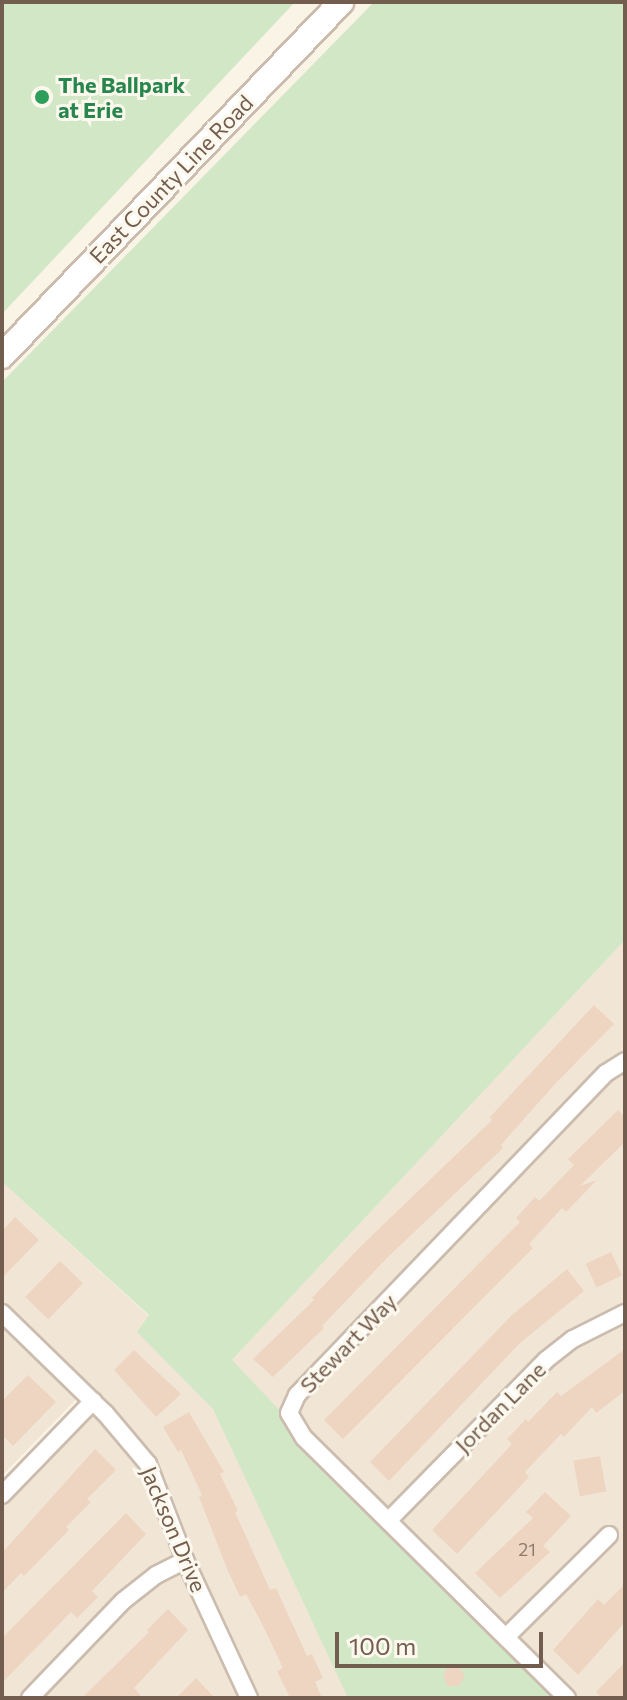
<!DOCTYPE html>
<html>
<head>
<meta charset="utf-8">
<style>
  body { margin:0 }
  #map { position:relative; width:627px; height:1700px; overflow:hidden; background:#faf4e7; font-family:Commissioner,sans-serif }
  div>[style] { position:absolute }
  .residential>* { inset:0; background:#f1e6d6 }
  .green>* { inset:0; background:#d2e7c6 }
  .building>* { inset:0; background:#edd5c1; transform-origin:0 0 }
  .roads { filter:drop-shadow(2px 0 #cbbcae) drop-shadow(-2px 0 #cbbcae) drop-shadow(0 2px #cbbcae) drop-shadow(0 -2px #cbbcae) }
  .minor>* { height:16px; margin:-8px; padding:0 8px; transform-origin:8px; border-radius:8px; background:#fff }
  .secondary>* { height:24px; margin:-12px; padding:0 12px; transform-origin:12px; border-radius:12px; background:#fff }
  .dots>* { width:22px; height:22px; translate:-50% -50%; box-sizing:border-box; border:4px solid #fdf8ed; border-radius:50% }
  span { translate:-50% -50%; white-space:nowrap; text-align:center; line-height:1.15; -webkit-text-stroke:6px #fdf8ed; paint-order:stroke }
  .number-label { font-size:18px; color:#917b6b }
  .number-label span { -webkit-text-stroke-width:0 }
  .leisure-label { font-size:22px; color:#27864d; font-weight:700 }
  .left { translate:0 -50%; text-align:left }
  .street-label { font-size:22px; color:#725d4e }
  .frame { position:absolute; inset:0; border:4px solid #725d4e; pointer-events:none }
  .scale { position:absolute; left:335px; top:1632px; width:208px; height:36px; box-sizing:border-box; border:4px solid #725d4e; border-top:0; padding-left:10px; font-size:24px; line-height:28px; white-space:nowrap; color:#725d4e; -webkit-text-stroke:6px #fdf8ed; paint-order:stroke }
</style>
</head>
<body>
<div id="map">
  <div class="residential">
    <i style="clip-path:polygon(625px 940px,625px 1698px,2px 1698px,2px 1479px,93px 1387px,90px 1385px,2px 1476px,2px 1182px,149px 1316px,232px 1360px)"></i>
  </div>
  <div class="green">
    <i style="clip-path:polygon(2px 2px,295px 2px,2px 314px)"></i>
    <i style="clip-path:polygon(374px 2px,625px 2px,625px 940px,232px 1360px,553px 1698px,348px 1698px,213px 1409px,137px 1332px,149px 1315px,2px 1182px,2px 382px)"></i>
  </div>
  <div class="building">
    <i style="clip-path:polygon(594px 1005px,614px 1024px,555px 1084px,501px 1145px,503px 1148px,389px 1256px,322px 1326px,324px 1328px,273px 1377px,253px 1359px,314px 1300px,312px 1298px,360px 1247px,492px 1120px,490px 1117px)"></i>
    <i style="clip-path:polygon(618px 1110px,625px 1117px,625px 1142px,580px 1186px,597px 1180px,566px 1212px,562px 1208px,529px 1244px,533px 1248px,343px 1439px,324px 1420px,520px 1222px,516px 1218px,535px 1197px,539px 1201px,574px 1165px,568px 1159px)"></i>
    <i style="clip-path:polygon(15px 1217px,39px 1240px,2px 1278px,2px 1231px)"></i>
    <i style="left:611px;top:1252px;width:26px;height:28px;rotate:65deg"></i>
    <i style="left:60px;top:1261px;width:32px;height:50px;rotate:44deg"></i>
    <i style="clip-path:polygon(567px 1269px,584px 1291px,520px 1343px,389px 1481px,370px 1462px,512px 1315px)"></i>
    <i style="clip-path:polygon(625px 1349px,625px 1391px,596px 1413px,592px 1407px,564px 1437px,561px 1434px,525px 1472px,529px 1477px,457px 1554px,432px 1530px,512px 1444px,507px 1439px,526px 1419px,528px 1422px,557px 1392px,561px 1396px)"></i>
    <i style="clip-path:polygon(134px 1350px,181px 1394px,156px 1417px,114px 1370px)"></i>
    <i style="clip-path:polygon(28px 1375px,56px 1402px,13px 1446px,2px 1435px,2px 1401px)"></i>
    <i style="clip-path:polygon(189px 1412px,224px 1472px,220px 1474px,238px 1511px,235px 1512px,270px 1590px,276px 1588px,307px 1656px,312px 1654px,323px 1678px,315px 1682px,322px 1698px,290px 1698px,277px 1671px,283px 1668px,262px 1624px,246px 1594px,240px 1597px,228px 1571px,199px 1497px,202px 1495px,181px 1450px,178px 1452px,163px 1427px)"></i>
    <i style="clip-path:polygon(95px 1449px,116px 1470px,87px 1499px,91px 1502px,66px 1527px,69px 1530px,24px 1576px,21px 1573px,2px 1593px,2px 1553px)"></i>
    <i style="left:600px;top:1456px;width:36px;height:27px;rotate:80deg"></i>
    <i style="clip-path:polygon(545px 1492px,571px 1516px,543px 1546px,550px 1552px,500px 1598px,475px 1573px,533px 1518px,526px 1512px)"></i>
    <i style="clip-path:polygon(126px 1513px,146px 1534px,92px 1591px,98px 1597px,77px 1618px,71px 1612px,2px 1683px,2px 1638px)"></i>
    <i style="clip-path:polygon(625px 1584px,625px 1622px,578px 1675px,553px 1650px,598px 1599px,604px 1605px)"></i>
    <i style="clip-path:polygon(168px 1609px,188px 1630px,134px 1688px,143px 1698px,82px 1698px,149px 1632px,147px 1630px)"></i>
    <i style="clip-path:polygon(625px 1662px,625px 1698px,602px 1698px,596px 1692px)"></i>
    <i style="clip-path:polygon(448px 1666px,458px 1666px,465px 1676px,459px 1686px,448px 1686px,443px 1676px)"></i>
    <i style="clip-path:polygon(196px 1678px,215px 1698px,176px 1698px)"></i>
  </div>
  <div class="roads">
    <div class="minor">
      <i style="left:2px;top:1313px;width:144px;rotate:44.2deg"></i>
      <i style="left:105px;top:1413px;width:67px;rotate:49.9deg"></i>
      <i style="left:148px;top:1464px;width:103px;rotate:68.9deg"></i>
      <i style="left:185px;top:1560px;width:152px;rotate:65.1deg"></i>
      <i style="left:2px;top:1495px;width:131px;rotate:-45.9deg"></i>
      <i style="left:389px;top:1520px;width:224px;rotate:-45.5deg"></i>
      <i style="left:546px;top:1360px;width:34px;rotate:-38deg"></i>
      <i style="left:573px;top:1339px;width:58px;rotate:-26.6deg"></i>
      <i style="left:506px;top:1637px;width:145px;rotate:-44.7deg"></i>
      <i style="left:30px;top:1698px;width:134px;rotate:-46.2deg"></i>
      <i style="left:123px;top:1601px;width:42px;rotate:-38.2deg"></i>
      <i style="left:156px;top:1575px;width:33px;rotate:-27deg"></i>
      <i style="left:567px;top:1698px;width:370px;rotate:-135.3deg"></i>
      <i style="left:304px;top:1438px;width:29px;rotate:-121deg"></i>
      <i style="left:289px;top:1413px;width:20px;rotate:-66deg"></i>
      <i style="left:297px;top:1395px;width:446px;rotate:-46.2deg"></i>
      <i style="left:606px;top:1073px;width:22px;rotate:-32deg"></i>
    </div>
    <div class="secondary">
      <i style="left:2px;top:356px;width:490px;rotate:-46.2deg"></i>
    </div>
  </div>
  <div class="dots">
    <i style="left:42px;top:97px;background:#2e9e5b"></i>
  </div>
  <div class="number-label">
    <span style="left:527px;top:1549px">21</span>
  </div>
  <div class="leisure-label">
    <span class="left" style="left:58px;top:97px">The Ballpark<br>at Erie</span>
  </div>
  <div class="street-label">
    <span style="left:171px;top:179px;rotate:-46deg">East County Line Road</span>
    <span style="left:348px;top:1343px;rotate:-46deg">Stewart Way</span>
    <span style="left:500px;top:1407px;rotate:-45deg">Jordan Lane</span>
    <span style="left:174px;top:1529px;rotate:67deg">Jackson Drive</span>
  </div>
  <div class="frame"></div>
  <div class="scale">100 m</div>
</div>
</body>
</html>
